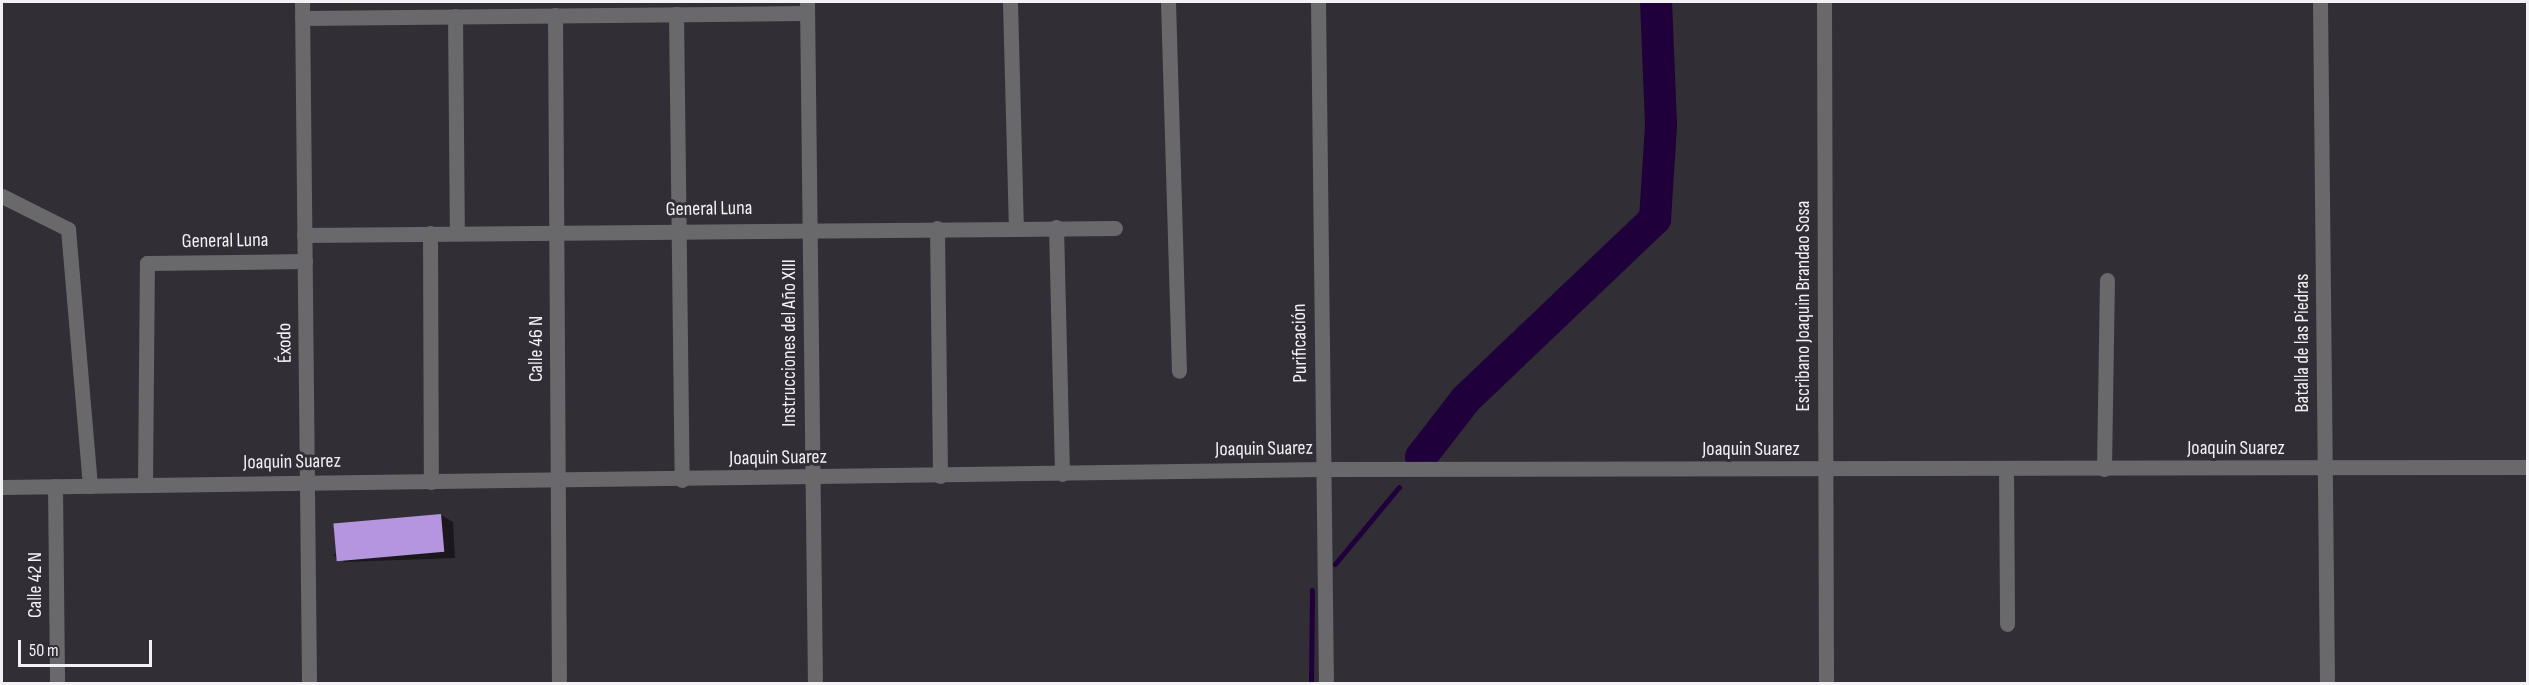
<!DOCTYPE html>
<html>
<head>
<meta charset="utf-8">
<style>
  body { margin:0 }
  #map { position:relative; width:2529px; height:685px; overflow:hidden; background:#312e35; font-family:"Sofia Sans Condensed",sans-serif }
  div>[style] { position:absolute }
  .shadow>* { inset:0; background:#0007 }
  .stream>* { height:5px; margin:-2.5px; padding:0 2.5px; transform-origin:2.5px; border-radius:2.5px; background:#1f003a }
  .river>* { height:32px; margin:-16px; padding:0 16px; transform-origin:16px; border-radius:16px; background:#1f003a }
  .building>* { inset:0; background:#b495de; transform-origin:0 0 }
  .minor>* { height:15px; margin:-7.5px; padding:0 7.5px; transform-origin:7.5px; border-radius:7.5px; background:#69686b }
  span { translate:-50% -50%; white-space:nowrap; text-align:center; line-height:1.15; -webkit-text-stroke:6px #312e35; paint-order:stroke }
  .street-label { font-size:20px; color:#f3f1f6 }
  .frame { position:absolute; inset:0; border:3px solid #f3f1f6; pointer-events:none }
  .scale { position:absolute; left:18px; top:640px; width:134px; height:27px; box-sizing:border-box; border:3px solid #f3f1f6; border-top:0; padding-left:8px; font-size:18px; line-height:21px; white-space:nowrap; color:#f3f1f6; -webkit-text-stroke:4px #312e35; paint-order:stroke }
</style>
</head>
<body>
<div id="map">
  <div class="shadow">
    <i style="clip-path:polygon(441px 515px,453px 522px,455px 558px,345px 562px,333px 555px)"></i>
  </div>
  <div class="stream">
    <i style="left:1335px;top:564px;width:100px;rotate:-50.3deg"></i>
    <i style="left:1311px;top:684px;width:94px;rotate:-89.4deg"></i>
  </div>
  <div class="river">
    <i style="left:1421px;top:457px;width:73px;rotate:-52.2deg"></i>
    <i style="left:1466px;top:399px;width:261px;rotate:-43.6deg"></i>
    <i style="left:1655px;top:219px;width:94px;rotate:-86.3deg"></i>
    <i style="left:1661px;top:125px;width:123px;rotate:-92.3deg"></i>
  </div>
  <div class="building">
    <i style="left:441px;top:514px;width:38px;height:108px;rotate:85deg"></i>
  </div>
  <div class="minor">
    <i style="left:302px;top:2px;width:682px;rotate:89.41deg"></i>
    <i style="left:807px;top:2px;width:682px;rotate:89.33deg"></i>
    <i style="left:1010px;top:2px;width:225px;rotate:88.5deg"></i>
    <i style="left:1168px;top:2px;width:369px;rotate:88.3deg"></i>
    <i style="left:1318px;top:2px;width:682px;rotate:89.33deg"></i>
    <i style="left:1824px;top:2px;width:682px;rotate:89.83deg"></i>
    <i style="left:2320px;top:2px;width:682px;rotate:89.41deg"></i>
    <i style="left:676px;top:14px;width:466px;rotate:89.3deg"></i>
    <i style="left:555px;top:15px;width:669px;rotate:89.66deg"></i>
    <i style="left:455px;top:16px;width:217px;rotate:89.5deg"></i>
    <i style="left:302px;top:18px;width:505px;rotate:-0.57deg"></i>
    <i style="left:2px;top:196px;width:74px;rotate:26.6deg"></i>
    <i style="left:68px;top:229px;width:258px;rotate:85.1deg"></i>
    <i style="left:1056px;top:227px;width:247px;rotate:88.6deg"></i>
    <i style="left:937px;top:228px;width:248px;rotate:89.3deg"></i>
    <i style="left:430px;top:233px;width:249px;rotate:89.8deg"></i>
    <i style="left:304px;top:235px;width:811px;rotate:-0.49deg"></i>
    <i style="left:2006px;top:469px;width:155px;rotate:89.6deg"></i>
    <i style="left:2104px;top:469px;width:189px;rotate:-89.1deg"></i>
    <i style="left:145px;top:485px;width:222px;rotate:-89.5deg"></i>
    <i style="left:147px;top:263px;width:158px;rotate:-0.7deg"></i>
    <i style="left:55px;top:486px;width:198px;rotate:89.4deg"></i>
    <i style="left:2px;top:487px;width:1321px;rotate:-0.78deg"></i>
    <i style="left:1323px;top:469px;width:1205px;rotate:-0.1deg"></i>
  </div>
  <div class="street-label">
    <span style="left:709px;top:209px;rotate:-1deg">General Luna</span>
    <span style="left:225px;top:241px;rotate:-1deg">General Luna</span>
    <span style="left:1803px;top:306px;rotate:-90deg">Escribano Joaquin Brandao Sosa</span>
    <span style="left:285px;top:343px;rotate:-91deg">Éxodo</span>
    <span style="left:789px;top:343px;rotate:-90deg">Instrucciones del Año XIII</span>
    <span style="left:1300px;top:343px;rotate:-91deg">Purificación</span>
    <span style="left:2302px;top:343px;rotate:-90deg">Batalla de las Piedras</span>
    <span style="left:536px;top:349px;rotate:-90deg">Calle 46 N</span>
    <span style="left:2236px;top:448px">Joaquin Suarez</span>
    <span style="left:1264px;top:449px;rotate:-1deg">Joaquin Suarez</span>
    <span style="left:1751px;top:449px">Joaquin Suarez</span>
    <span style="left:778px;top:458px;rotate:-1deg">Joaquin Suarez</span>
    <span style="left:292px;top:462px;rotate:-1deg">Joaquin Suarez</span>
    <span style="left:35px;top:585px;rotate:-90deg">Calle 42 N</span>
  </div>
  <div class="frame"></div>
  <div class="scale">50 m</div>
</div>
</body>
</html>
